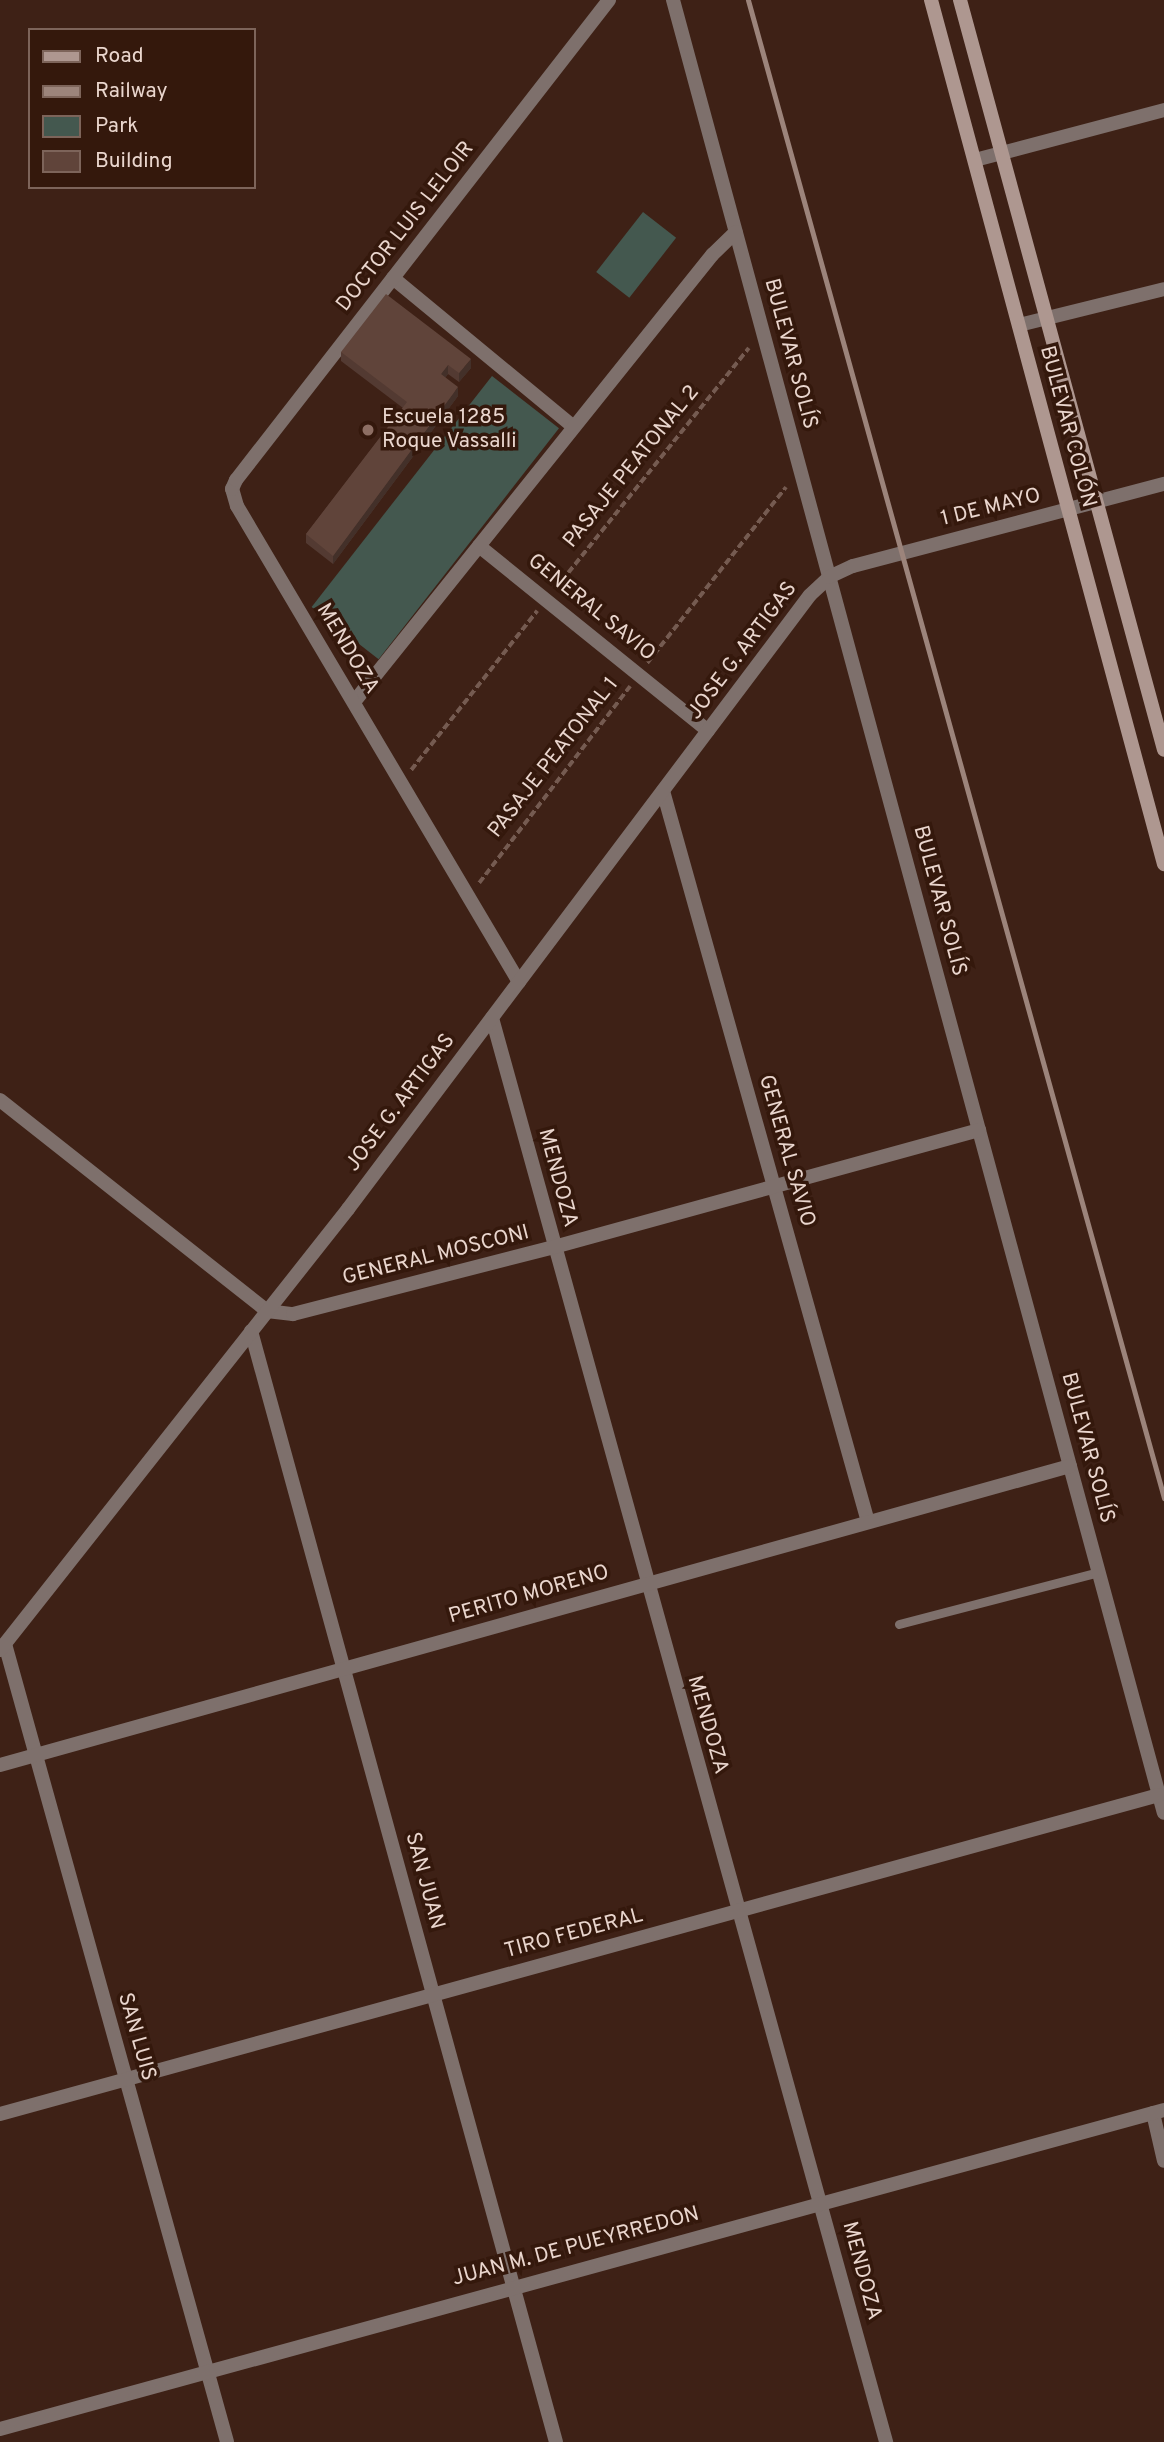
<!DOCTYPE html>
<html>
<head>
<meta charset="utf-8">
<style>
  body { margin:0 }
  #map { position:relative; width:1164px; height:2442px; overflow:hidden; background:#3e2116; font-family:Overpass,sans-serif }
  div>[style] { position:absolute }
  .green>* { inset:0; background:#44584f; transform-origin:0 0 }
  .path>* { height:3.5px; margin-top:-1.75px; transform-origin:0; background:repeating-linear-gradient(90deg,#755b51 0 7px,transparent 0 10.5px) }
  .lane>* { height:9px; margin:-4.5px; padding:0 4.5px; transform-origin:4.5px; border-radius:4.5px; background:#7e706c }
  .street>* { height:14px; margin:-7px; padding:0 7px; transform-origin:7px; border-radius:7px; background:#7e706c }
  .secondary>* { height:14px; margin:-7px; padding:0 7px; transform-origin:7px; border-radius:7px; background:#ae9790 }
  .rail>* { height:5px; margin:-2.5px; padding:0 2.5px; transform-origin:2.5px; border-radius:2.5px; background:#9c847b }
  .wall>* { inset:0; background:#533a32 }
  .shaded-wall>* { inset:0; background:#433029 }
  .building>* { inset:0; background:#60443a }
  .dots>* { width:19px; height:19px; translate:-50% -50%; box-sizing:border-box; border:4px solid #34180c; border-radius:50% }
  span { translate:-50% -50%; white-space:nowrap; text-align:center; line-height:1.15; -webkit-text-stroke:7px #34180c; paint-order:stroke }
  .street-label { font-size:21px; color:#ead6ce }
  .poi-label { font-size:21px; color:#ead6ce }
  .left { translate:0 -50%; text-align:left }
  .legend { position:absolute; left:28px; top:28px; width:228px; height:161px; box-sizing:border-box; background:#34180c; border:2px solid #7d645a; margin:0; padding:9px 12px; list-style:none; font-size:21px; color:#ead6ce }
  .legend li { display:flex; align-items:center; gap:14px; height:35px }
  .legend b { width:35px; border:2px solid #7d645a }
</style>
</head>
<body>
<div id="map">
  <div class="green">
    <i style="left:643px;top:212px;width:42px;height:76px;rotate:38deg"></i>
    <i style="left:492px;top:376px;width:85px;height:293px;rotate:38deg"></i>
  </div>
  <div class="path">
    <i style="left:555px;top:589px;width:309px;rotate:-51.2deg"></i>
    <i style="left:647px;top:663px;width:224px;rotate:-51.7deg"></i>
    <i style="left:411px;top:770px;width:203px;rotate:-51.6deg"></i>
    <i style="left:479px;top:883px;width:248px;rotate:-52.5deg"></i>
  </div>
  <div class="lane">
    <i style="left:899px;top:1624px;width:207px;rotate:-14.6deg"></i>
  </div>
  <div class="street">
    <i style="left:673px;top:0;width:1878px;rotate:74.85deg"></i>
    <i style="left:975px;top:160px;width:196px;rotate:-14.8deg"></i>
    <i style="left:393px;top:278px;width:234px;rotate:39.5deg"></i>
    <i style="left:1019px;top:325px;width:149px;rotate:-13.9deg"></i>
    <i style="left:479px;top:546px;width:294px;rotate:38.9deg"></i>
    <i style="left:354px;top:702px;width:573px;rotate:-51.31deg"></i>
    <i style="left:712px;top:255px;width:33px;rotate:-44deg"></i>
    <i style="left:663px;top:791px;width:759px;rotate:74.33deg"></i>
    <i style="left:519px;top:982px;width:553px;rotate:-120.64deg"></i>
    <i style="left:237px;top:506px;width:18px;rotate:-106deg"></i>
    <i style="left:232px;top:489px;width:10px;rotate:-66deg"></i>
    <i style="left:236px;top:480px;width:608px;rotate:-52.15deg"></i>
    <i style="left:492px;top:1018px;width:1478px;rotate:74.53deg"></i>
    <i style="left:0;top:1100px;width:340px;rotate:38.3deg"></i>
    <i style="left:267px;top:1311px;width:26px;rotate:7deg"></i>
    <i style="left:293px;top:1314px;width:269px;rotate:-14.4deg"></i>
    <i style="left:554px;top:1247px;width:441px;rotate:-15.4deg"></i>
    <i style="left:251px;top:1331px;width:1152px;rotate:74.65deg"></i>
    <i style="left:5px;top:1644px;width:828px;rotate:74.45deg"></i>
    <i style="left:0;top:1650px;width:562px;rotate:-51.72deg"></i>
    <i style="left:348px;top:1209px;width:768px;rotate:-53.04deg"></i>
    <i style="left:810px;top:595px;width:26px;rotate:-43deg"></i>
    <i style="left:829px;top:577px;width:26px;rotate:-25deg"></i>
    <i style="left:853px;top:566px;width:322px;rotate:-14.8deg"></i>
    <i style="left:0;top:1765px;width:1111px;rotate:-15.61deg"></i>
    <i style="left:1153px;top:2113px;width:49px;rotate:77.1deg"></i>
    <i style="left:0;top:2114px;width:1202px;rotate:-15.39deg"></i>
    <i style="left:0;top:2429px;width:1207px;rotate:-15.33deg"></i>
  </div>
  <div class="secondary">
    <i style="left:931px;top:0;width:895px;rotate:74.91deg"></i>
    <i style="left:960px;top:0;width:777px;rotate:74.78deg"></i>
  </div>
  <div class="rail">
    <i style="left:748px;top:0;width:1555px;rotate:74.48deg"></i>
  </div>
  <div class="wall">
    <i style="clip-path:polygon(341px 352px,471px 368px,459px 382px,448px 374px,445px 378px,458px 396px,333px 564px,306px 543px,306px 534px,403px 408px,341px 361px)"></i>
  </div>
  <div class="shaded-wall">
    <i style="clip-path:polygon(471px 359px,471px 368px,459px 382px,459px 373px)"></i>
    <i style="clip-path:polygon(448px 365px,448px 374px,441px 383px,441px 374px)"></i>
    <i style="clip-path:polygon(458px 387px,458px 396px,333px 564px,333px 556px)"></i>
  </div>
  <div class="building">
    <i style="clip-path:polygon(386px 294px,471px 359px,459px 373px,448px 365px,441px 374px,458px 387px,333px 556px,306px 534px,407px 402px,341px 352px)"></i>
  </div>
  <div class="dots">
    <i style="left:368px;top:430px;background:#8d6e63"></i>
  </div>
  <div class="street-label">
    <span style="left:406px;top:227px;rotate:-52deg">DOCTOR LUIS LELOIR</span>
    <span style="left:790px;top:354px;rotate:75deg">BULEVAR SOLÍS</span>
    <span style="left:1067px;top:427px;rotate:75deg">BULEVAR COLÓN</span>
    <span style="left:632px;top:467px;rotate:-51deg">PASAJE PEATONAL 2</span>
    <span style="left:991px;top:508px;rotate:-14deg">1 DE MAYO</span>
    <span style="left:591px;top:608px;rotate:39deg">GENERAL SAVIO</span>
    <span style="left:347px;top:649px;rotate:59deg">MENDOZA</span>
    <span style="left:743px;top:651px;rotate:-53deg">JOSE G. ARTIGAS</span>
    <span style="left:554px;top:758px;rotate:-52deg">PASAJE PEATONAL 1</span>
    <span style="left:939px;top:901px;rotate:75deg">BULEVAR SOLÍS</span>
    <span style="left:401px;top:1103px;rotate:-53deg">JOSE G. ARTIGAS</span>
    <span style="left:786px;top:1151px;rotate:74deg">GENERAL SAVIO</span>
    <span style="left:557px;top:1178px;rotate:75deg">MENDOZA</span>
    <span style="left:436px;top:1256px;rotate:-14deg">GENERAL MOSCONI</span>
    <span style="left:1087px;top:1448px;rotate:75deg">BULEVAR SOLÍS</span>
    <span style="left:529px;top:1595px;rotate:-16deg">PERITO MORENO</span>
    <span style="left:707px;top:1725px;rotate:74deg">MENDOZA</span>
    <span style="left:424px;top:1881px;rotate:75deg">SAN JUAN</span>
    <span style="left:574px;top:1934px;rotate:-15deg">TIRO FEDERAL</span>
    <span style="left:136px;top:2037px;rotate:74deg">SAN LUIS</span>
    <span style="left:576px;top:2247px;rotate:-15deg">JUAN M. DE PUEYRREDON</span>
    <span style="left:861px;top:2271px;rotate:75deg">MENDOZA</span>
  </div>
  <div class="poi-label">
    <span class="left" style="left:382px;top:430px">Escuela 1285<br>Roque Vassalli</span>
  </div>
  <ul class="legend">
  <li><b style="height:9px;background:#ae9790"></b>Road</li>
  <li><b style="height:9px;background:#9c847b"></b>Railway</li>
  <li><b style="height:19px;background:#44584f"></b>Park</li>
  <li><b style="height:19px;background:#60443a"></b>Building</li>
  </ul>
</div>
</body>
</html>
